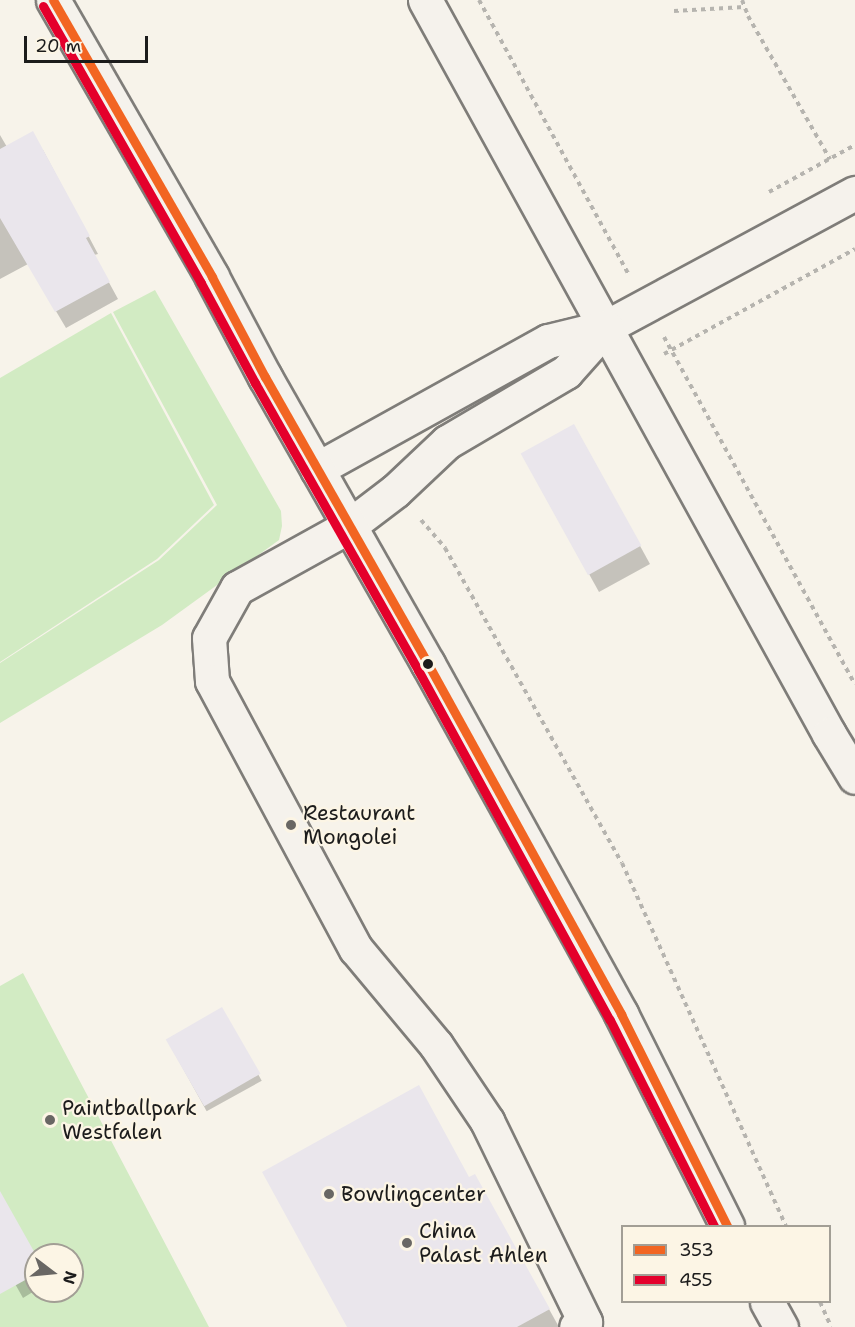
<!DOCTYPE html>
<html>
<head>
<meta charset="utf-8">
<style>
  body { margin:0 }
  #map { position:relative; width:855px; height:1327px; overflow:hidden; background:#f7f3ea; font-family:"Shantell Sans",sans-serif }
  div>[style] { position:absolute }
  .green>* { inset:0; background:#d2ebc3 }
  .shadow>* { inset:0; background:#0003; transform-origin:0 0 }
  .building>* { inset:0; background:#eae6ec; transform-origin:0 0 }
  .path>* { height:4px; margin-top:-2px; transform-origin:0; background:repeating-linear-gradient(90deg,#b6b4af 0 4.5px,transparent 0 9px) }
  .roads { filter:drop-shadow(2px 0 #7f7d79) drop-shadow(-2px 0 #7f7d79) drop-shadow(0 2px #7f7d79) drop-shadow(0 -2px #7f7d79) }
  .minor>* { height:33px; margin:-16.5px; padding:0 16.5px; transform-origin:16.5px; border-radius:16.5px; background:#f5f2ec }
  .major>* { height:33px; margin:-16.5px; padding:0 16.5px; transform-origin:16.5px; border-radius:16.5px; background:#f5f2ec }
  .bus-1>* { height:9px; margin:-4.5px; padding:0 4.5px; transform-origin:4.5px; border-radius:4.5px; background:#f26522 }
  .bus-2>* { height:9px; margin:-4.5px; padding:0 4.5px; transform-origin:4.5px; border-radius:4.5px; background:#e4002b }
  .dots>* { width:16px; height:16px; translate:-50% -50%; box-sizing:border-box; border:3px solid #fcf5e5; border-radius:50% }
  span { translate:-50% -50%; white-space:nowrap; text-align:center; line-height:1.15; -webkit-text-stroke:4.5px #fcf5e5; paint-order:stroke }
  .poi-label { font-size:21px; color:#1c1c1c }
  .left { translate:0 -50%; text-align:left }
  .legend { position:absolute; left:621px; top:1225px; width:210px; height:78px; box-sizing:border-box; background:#fcf5e5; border:2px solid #a29e95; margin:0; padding:8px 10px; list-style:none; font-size:18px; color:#1c1c1c }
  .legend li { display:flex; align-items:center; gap:12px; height:30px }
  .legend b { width:30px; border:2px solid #a29e95 }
  .north { position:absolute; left:24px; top:1243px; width:60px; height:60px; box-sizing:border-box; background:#fcf5e5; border:2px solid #a29e95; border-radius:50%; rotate:106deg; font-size:16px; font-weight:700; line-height:24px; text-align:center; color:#1c1c1c }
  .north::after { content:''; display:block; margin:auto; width:21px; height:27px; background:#696764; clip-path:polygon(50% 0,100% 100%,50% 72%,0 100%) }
  .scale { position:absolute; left:24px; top:36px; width:124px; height:27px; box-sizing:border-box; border:3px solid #1c1c1c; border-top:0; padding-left:8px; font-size:18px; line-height:21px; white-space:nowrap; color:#1c1c1c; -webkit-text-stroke:4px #fcf5e5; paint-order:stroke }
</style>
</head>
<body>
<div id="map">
  <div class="green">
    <i style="clip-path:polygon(155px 290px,281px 511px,282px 526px,279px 540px,162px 625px,0 723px,0 663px,159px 560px,217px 505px,113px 312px)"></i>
    <i style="clip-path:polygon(111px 313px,214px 505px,157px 559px,0 662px,0 378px)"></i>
    <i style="clip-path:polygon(evenodd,23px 973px,209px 1327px,0 1327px,0 986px,23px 973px,36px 1255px,72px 1255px,72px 1291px,36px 1291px,36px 1255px)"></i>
  </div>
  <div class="shadow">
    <i style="clip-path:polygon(0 135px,7px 147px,43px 150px,98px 254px,94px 255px,118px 299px,66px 328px,28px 264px,0 279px)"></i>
    <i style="clip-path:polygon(584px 444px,650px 564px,599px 592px,589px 574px)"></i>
    <i style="left:222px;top:1009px;width:82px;height:63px;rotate:61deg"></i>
    <i style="clip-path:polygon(469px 1179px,487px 1198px,559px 1327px,349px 1327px)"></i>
    <i style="clip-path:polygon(0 1218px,36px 1258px,36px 1290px,23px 1298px,0 1257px)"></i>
  </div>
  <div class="building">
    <i style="clip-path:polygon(33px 131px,90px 236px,86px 238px,110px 282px,55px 312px,0 218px,0 149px)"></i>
    <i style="left:574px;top:424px;width:139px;height:61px;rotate:61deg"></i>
    <i style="left:222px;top:1007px;width:77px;height:65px;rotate:60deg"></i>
    <i style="clip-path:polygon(419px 1085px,469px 1177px,475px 1174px,550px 1309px,517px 1327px,347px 1327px,262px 1172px)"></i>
    <i style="clip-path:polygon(0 1191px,36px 1255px,36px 1274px,0 1294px)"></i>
  </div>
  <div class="path">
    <i style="left:479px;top:0;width:311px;rotate:61.4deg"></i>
    <i style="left:742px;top:0;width:17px;rotate:69deg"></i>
    <i style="left:748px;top:16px;width:165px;rotate:60.2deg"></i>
    <i style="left:674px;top:11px;width:70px;rotate:-3.3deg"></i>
    <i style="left:769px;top:192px;width:98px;rotate:-28.7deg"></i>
    <i style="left:664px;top:337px;width:396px;rotate:61.2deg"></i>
    <i style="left:664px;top:354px;width:218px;rotate:-28.8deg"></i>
    <i style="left:421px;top:520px;width:37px;rotate:49deg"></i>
    <i style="left:445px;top:548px;width:361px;rotate:60.7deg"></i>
    <i style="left:622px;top:863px;width:398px;rotate:65.7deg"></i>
    <i style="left:820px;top:1302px;width:27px;rotate:66deg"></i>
  </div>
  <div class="roads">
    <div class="minor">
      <i style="left:425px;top:0;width:838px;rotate:61.17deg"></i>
      <i style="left:829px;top:734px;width:50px;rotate:58.8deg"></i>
      <i style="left:606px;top:327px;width:283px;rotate:-28.3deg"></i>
      <i style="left:317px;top:469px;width:264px;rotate:-29deg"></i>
      <i style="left:548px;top:341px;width:60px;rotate:-13.6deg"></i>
      <i style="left:606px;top:327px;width:60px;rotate:131.6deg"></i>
      <i style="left:566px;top:372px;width:138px;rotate:149.5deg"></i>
      <i style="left:447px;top:442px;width:71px;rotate:136.7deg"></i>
      <i style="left:395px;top:491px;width:58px;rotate:142.7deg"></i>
      <i style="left:349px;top:526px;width:128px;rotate:151deg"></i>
      <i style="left:237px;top:588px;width:57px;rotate:119.2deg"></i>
      <i style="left:209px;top:638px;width:43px;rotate:86deg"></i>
      <i style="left:212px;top:681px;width:304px;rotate:61.8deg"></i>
      <i style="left:356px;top:949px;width:125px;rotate:50.2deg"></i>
      <i style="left:436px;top:1045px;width:92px;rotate:56.1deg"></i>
      <i style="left:487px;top:1121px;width:224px;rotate:64deg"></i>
      <i style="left:585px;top:1322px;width:10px;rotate:151deg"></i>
    </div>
    <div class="major">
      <i style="left:53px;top:0;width:319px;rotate:60.1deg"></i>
      <i style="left:212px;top:277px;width:113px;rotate:62.1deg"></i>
      <i style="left:265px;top:377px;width:330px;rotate:60.4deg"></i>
      <i style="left:428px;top:664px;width:400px;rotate:61.1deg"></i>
      <i style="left:621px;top:1014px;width:237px;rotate:63.4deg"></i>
      <i style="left:767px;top:1302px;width:29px;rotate:61deg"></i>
    </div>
  </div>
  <div class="bus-1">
    <i style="left:53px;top:0;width:319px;rotate:60.1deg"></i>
    <i style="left:212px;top:277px;width:113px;rotate:62.1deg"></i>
    <i style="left:265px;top:377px;width:330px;rotate:60.4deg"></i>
    <i style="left:428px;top:664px;width:400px;rotate:61.1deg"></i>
    <i style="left:621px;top:1014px;width:237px;rotate:63.4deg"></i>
  </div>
  <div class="bus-2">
    <i style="left:43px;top:6px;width:319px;rotate:60.3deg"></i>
    <i style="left:201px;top:283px;width:114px;rotate:61.6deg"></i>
    <i style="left:255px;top:383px;width:330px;rotate:60.4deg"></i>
    <i style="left:418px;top:670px;width:399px;rotate:61.3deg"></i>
    <i style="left:610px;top:1020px;width:231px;rotate:63.2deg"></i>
  </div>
  <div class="dots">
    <i style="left:428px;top:664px;background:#1c1c1c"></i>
    <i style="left:291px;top:825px;background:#696764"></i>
    <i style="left:50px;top:1120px;background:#696764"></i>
    <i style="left:329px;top:1194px;background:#696764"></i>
    <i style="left:407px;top:1243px;background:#696764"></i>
  </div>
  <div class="poi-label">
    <span class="left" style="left:303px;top:825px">Restaurant<br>Mongolei</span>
    <span class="left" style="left:62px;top:1120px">Paintballpark<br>Westfalen</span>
    <span class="left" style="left:341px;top:1194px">Bowlingcenter</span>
    <span class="left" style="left:419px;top:1243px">China<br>Palast Ahlen</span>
  </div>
  <ul class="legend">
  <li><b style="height:8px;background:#f26522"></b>353</li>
  <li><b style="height:8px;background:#e4002b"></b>455</li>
  </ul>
  <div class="north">N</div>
  <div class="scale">20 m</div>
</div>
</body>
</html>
